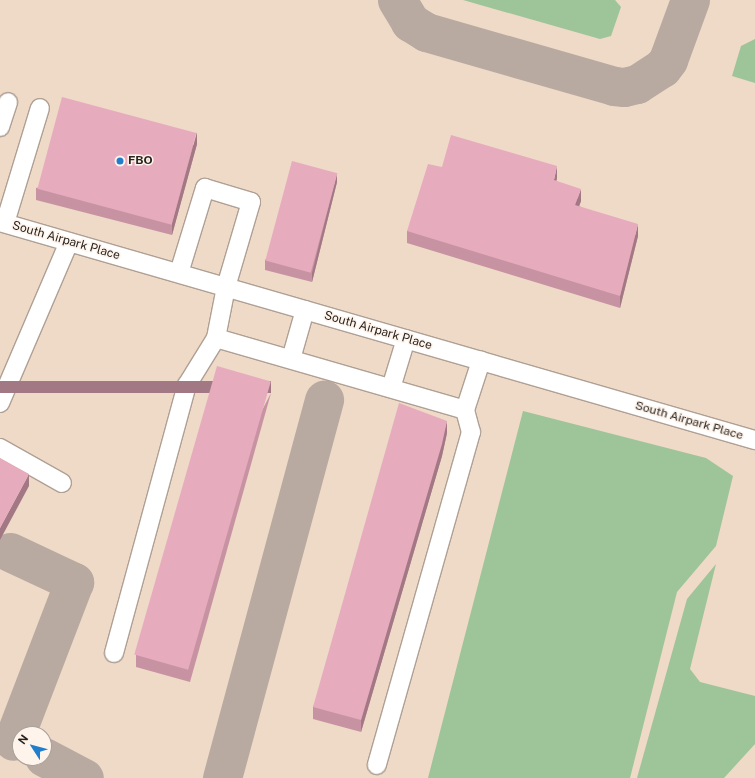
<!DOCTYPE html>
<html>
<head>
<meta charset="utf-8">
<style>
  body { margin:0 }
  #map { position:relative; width:755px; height:778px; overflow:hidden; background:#f6e5d8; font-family:"Public Sans",sans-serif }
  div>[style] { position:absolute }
  .built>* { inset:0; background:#efd9c7 }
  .green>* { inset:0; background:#9ec499 }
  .taxiway>* { height:39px; margin:-19.5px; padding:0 19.5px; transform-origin:19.5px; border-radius:19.5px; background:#b8aaa0 }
  .roads { filter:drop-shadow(1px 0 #afa094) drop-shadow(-1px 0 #afa094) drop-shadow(0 1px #afa094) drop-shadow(0 -1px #afa094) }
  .minor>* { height:18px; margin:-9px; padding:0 9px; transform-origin:9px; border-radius:9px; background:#fff }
  .wall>* { inset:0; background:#c793a3 }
  .shaded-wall>* { inset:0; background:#a27885; transform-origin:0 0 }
  .building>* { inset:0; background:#e7abbe; transform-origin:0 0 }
  .dots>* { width:11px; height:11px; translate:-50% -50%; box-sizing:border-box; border:2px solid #fef4ec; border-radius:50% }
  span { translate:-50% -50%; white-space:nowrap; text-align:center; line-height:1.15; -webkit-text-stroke:3px #fef4ec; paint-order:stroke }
  .poi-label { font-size:12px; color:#2a241f; font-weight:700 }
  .left { translate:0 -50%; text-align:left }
  .street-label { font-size:12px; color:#2a241f }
  .north { position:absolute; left:12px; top:726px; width:40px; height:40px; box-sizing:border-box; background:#fef4ec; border:1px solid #a9a19a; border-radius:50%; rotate:306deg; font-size:11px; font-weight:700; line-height:16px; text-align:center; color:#2a241f }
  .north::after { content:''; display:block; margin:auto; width:14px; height:18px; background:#227dca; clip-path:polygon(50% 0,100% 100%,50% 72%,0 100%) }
</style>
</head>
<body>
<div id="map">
  <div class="built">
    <i style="clip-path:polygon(evenodd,0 0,755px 0,755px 778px,0 778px,0 0,20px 734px,44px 734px,44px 758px,20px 758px,20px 734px)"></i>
  </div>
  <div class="green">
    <i style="clip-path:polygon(463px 0,615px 0,621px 7px,611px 36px,600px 39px)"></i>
    <i style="clip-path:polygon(755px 39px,755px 83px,732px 76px,741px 46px)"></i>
    <i style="clip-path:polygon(523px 411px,706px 458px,733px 476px,716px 546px,677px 592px,630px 778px,428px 778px)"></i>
    <i style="clip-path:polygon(716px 564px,690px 669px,700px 682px,755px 696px,755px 744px,724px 778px,637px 778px,687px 599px)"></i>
  </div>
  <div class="taxiway">
    <i style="left:397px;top:0;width:26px;rotate:59deg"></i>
    <i style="left:410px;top:22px;width:19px;rotate:32deg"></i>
    <i style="left:426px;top:32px;width:196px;rotate:16deg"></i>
    <i style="left:614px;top:86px;width:10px;rotate:6deg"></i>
    <i style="left:624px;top:87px;width:13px;rotate:-13deg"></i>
    <i style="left:637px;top:84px;width:30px;rotate:-33deg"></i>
    <i style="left:662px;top:68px;width:10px;rotate:-53deg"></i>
    <i style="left:668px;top:60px;width:64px;rotate:-69.9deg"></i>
    <i style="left:10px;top:552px;width:71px;rotate:25.1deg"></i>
    <i style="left:74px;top:582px;width:170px;rotate:111deg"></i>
    <i style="left:44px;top:757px;width:45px;rotate:27.7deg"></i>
    <i style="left:222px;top:778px;width:392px;rotate:-74.9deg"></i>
  </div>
  <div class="roads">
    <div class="minor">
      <i style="left:0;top:127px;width:26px;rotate:-72deg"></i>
      <i style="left:0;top:222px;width:786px;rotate:16.11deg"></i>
      <i style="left:5px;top:223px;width:120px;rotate:-73.1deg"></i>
      <i style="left:179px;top:273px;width:89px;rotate:-73deg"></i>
      <i style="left:205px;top:188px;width:48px;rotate:16.9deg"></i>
      <i style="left:251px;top:202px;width:89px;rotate:106.4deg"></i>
      <i style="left:226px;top:287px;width:52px;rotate:101.1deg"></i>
      <i style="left:291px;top:359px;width:51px;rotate:-74.1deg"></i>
      <i style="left:391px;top:388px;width:51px;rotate:-73deg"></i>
      <i style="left:0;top:403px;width:175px;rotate:-66.8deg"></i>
      <i style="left:465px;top:410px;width:52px;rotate:-71.9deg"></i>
      <i style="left:0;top:448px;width:71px;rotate:29.4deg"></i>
      <i style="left:114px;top:653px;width:278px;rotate:-74.8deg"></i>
      <i style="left:187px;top:385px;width:55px;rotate:-58.3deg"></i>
      <i style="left:216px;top:338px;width:259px;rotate:16.1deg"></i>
      <i style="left:465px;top:410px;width:23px;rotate:75deg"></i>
      <i style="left:471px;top:432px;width:346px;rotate:105.8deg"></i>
    </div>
  </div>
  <div class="wall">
    <i style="clip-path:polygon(197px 144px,172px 235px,36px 200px,36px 188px)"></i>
    <i style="clip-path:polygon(557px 178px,556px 181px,581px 201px,579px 206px,638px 236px,620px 308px,407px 243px,407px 231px)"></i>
    <i style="clip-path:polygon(337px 182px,312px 282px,265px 270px,265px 260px)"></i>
    <i style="clip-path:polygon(271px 393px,190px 682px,136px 667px,136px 655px)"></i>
    <i style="clip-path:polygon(447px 433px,442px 456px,361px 732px,313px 719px,313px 707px)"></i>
  </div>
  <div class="shaded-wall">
    <i style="clip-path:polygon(197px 132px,197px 144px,172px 235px,172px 223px)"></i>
    <i style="clip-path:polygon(557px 166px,557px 178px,554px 192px,554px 180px)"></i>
    <i style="clip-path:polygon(337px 173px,337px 182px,312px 282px,312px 273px)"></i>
    <i style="clip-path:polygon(581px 189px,581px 201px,575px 217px,575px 205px)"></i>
    <i style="clip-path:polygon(638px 224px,638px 236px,620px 308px,620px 296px)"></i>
    <i style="left:271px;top:381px;width:12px;height:300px;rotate:90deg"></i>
    <i style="clip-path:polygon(447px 421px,447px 433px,442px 456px,361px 732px,361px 720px)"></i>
    <i style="clip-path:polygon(29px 474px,29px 486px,0 540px,0 528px)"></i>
  </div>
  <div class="building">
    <i style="left:62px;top:97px;width:139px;height:95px;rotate:15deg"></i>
    <i style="clip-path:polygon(451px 135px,557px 166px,554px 180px,581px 189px,575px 205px,638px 224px,620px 296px,407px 231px,428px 164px,442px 167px)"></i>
    <i style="left:292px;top:161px;width:47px;height:103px;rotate:15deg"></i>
    <i style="left:217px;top:366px;width:56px;height:300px;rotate:16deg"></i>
    <i style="clip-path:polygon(399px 403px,447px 421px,442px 444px,361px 720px,313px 707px)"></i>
    <i style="clip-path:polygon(0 458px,29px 474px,0 528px)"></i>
  </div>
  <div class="dots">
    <i style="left:120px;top:161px;background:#227dca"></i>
  </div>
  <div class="poi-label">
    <span class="left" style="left:128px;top:161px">FBO</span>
  </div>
  <div class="street-label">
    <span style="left:66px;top:241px;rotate:16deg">South Airpark Place</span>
    <span style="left:378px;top:331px;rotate:16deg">South Airpark Place</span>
    <span style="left:689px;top:421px;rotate:16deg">South Airpark Place</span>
  </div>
  <div class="north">N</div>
</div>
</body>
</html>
